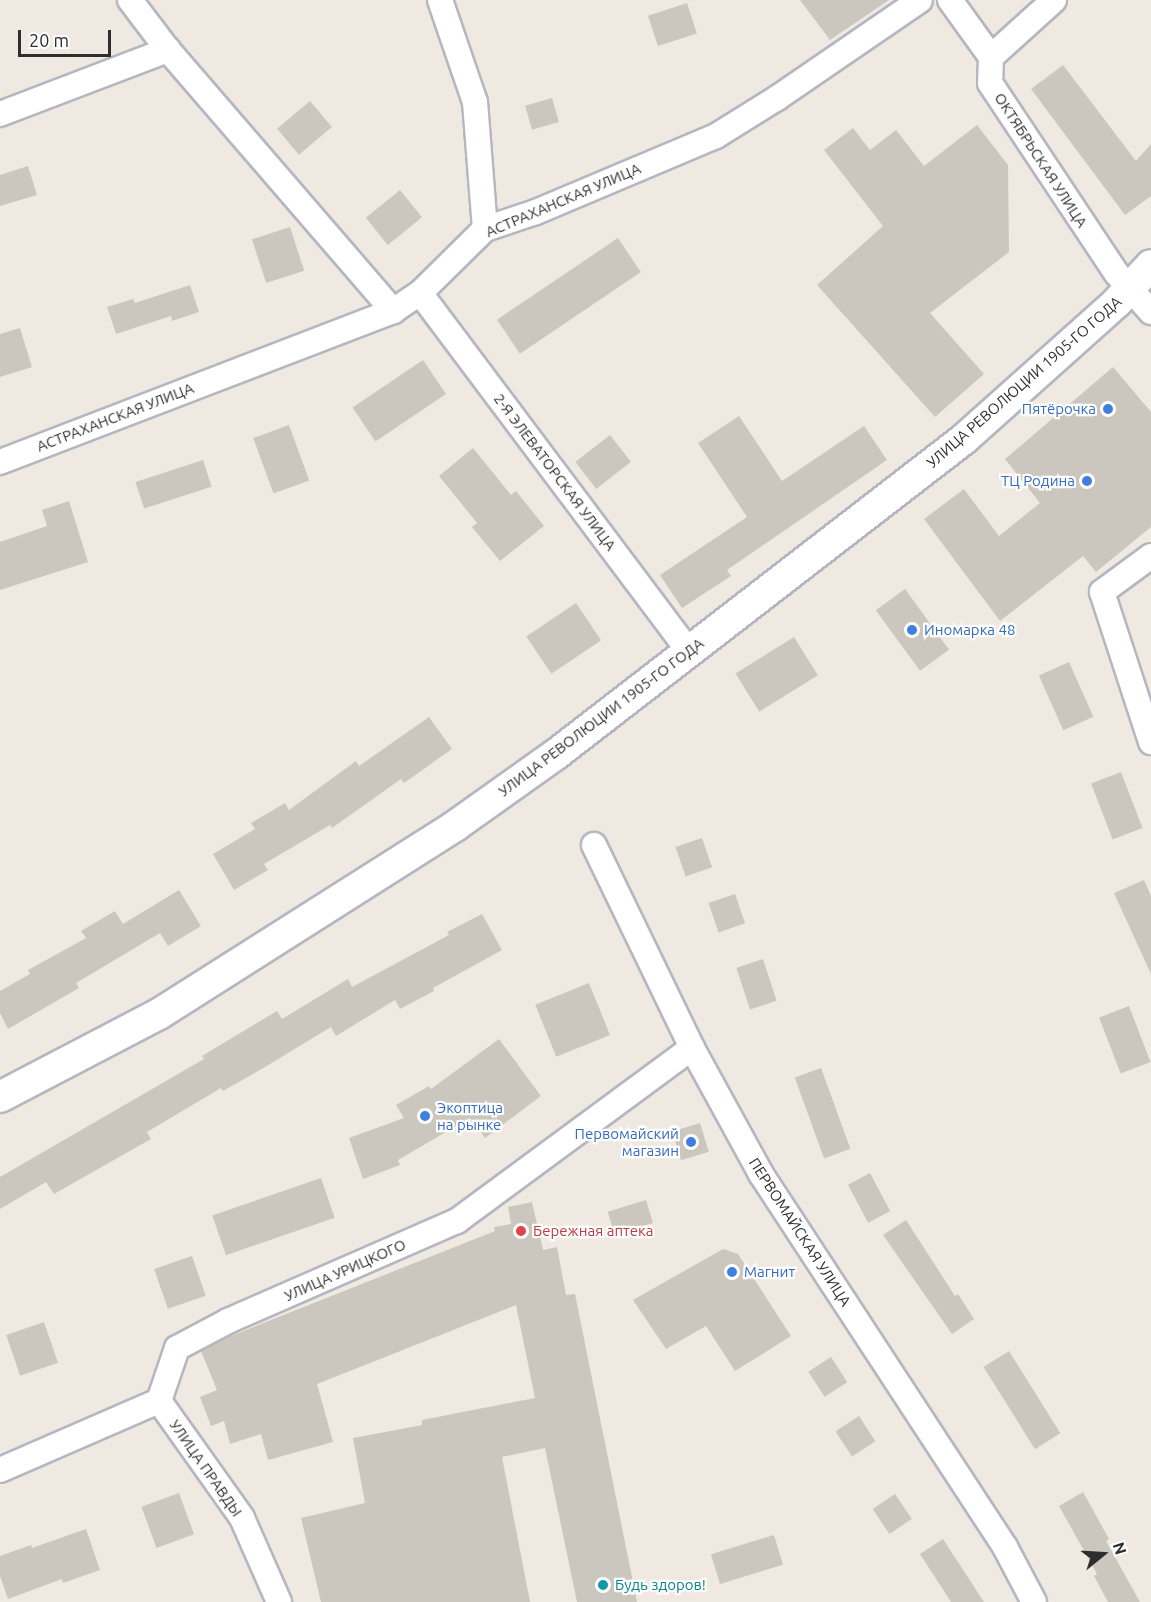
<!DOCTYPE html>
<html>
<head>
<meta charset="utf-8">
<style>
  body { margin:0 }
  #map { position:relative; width:1151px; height:1602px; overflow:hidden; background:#efe9e1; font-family:Ubuntu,sans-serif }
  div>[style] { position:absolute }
  .building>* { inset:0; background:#cbc7bf; transform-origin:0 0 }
  .roads { filter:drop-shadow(2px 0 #b4b7c1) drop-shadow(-2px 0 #b4b7c1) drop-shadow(0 2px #b4b7c1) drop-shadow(0 -2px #b4b7c1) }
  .minor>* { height:24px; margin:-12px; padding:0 12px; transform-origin:12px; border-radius:12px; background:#fff }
  .tertiary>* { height:30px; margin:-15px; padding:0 15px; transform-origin:15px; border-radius:15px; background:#fff }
  .dots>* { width:16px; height:16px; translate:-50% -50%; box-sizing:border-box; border:3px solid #fff; border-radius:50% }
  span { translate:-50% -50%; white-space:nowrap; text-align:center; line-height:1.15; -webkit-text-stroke:4.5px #fff; paint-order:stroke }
  .street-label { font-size:15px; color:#2e2e2e }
  .shop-label { font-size:15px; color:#366cbe }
  .right { translate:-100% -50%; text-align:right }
  .left { translate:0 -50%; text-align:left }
  .health-label { font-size:15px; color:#be3a42 }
  .culture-label { font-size:15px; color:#0d838f }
  .north { position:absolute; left:1073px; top:1524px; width:60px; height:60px; -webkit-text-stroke:4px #fff; paint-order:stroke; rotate:72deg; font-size:16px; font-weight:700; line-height:24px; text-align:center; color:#2e2e2e }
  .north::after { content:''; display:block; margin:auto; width:21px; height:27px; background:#2e2e2e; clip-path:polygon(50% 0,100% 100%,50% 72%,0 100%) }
  .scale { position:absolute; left:18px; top:30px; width:93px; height:27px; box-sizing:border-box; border:3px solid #2e2e2e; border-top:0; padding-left:8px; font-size:18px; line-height:21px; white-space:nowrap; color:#2e2e2e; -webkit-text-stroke:4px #fff; paint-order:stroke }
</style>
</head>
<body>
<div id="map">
  <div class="building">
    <i style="clip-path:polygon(800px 0,889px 0,830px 40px)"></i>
    <i style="left:687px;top:3px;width:32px;height:41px;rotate:72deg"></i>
    <i style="clip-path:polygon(1063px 65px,1136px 161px,1151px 144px,1151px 196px,1125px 215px,1031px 89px)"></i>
    <i style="left:552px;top:98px;width:25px;height:28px;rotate:74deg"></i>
    <i style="left:310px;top:101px;width:34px;height:43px;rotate:50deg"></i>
    <i style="clip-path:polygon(977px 125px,1008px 165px,1009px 252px,930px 313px,984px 374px,935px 417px,817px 285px,883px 226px,824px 150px,853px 128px,870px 150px,896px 130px,924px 166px)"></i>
    <i style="clip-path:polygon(28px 166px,37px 195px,0 206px,0 175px)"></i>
    <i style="left:400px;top:190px;width:35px;height:44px;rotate:51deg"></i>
    <i style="left:290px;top:227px;width:46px;height:40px;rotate:72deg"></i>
    <i style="left:618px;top:238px;width:41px;height:146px;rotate:56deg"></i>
    <i style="clip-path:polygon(190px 285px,199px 312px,172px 321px,171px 316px,116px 334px,107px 307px,133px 299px,135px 303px)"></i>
    <i style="clip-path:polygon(20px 328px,32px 367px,0 377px,0 334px)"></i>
    <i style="left:423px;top:360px;width:41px;height:85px;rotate:56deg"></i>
    <i style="clip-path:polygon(1113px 367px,1151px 412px,1151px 527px,1096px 572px,1083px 556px,1000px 621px,924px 519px,964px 489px,999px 536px,1040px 503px,1005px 459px)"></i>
    <i style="clip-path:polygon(739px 416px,782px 481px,864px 426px,887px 460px,727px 570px,731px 576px,682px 608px,660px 575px,747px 517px,698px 443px)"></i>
    <i style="left:289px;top:425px;width:59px;height:38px;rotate:70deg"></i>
    <i style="left:610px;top:435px;width:34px;height:44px;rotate:52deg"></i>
    <i style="clip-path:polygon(473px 448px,511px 495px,516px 491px,544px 526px,500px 561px,472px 527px,477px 523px,439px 476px)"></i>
    <i style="left:203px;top:460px;width:28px;height:71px;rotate:72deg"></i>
    <i style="clip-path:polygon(69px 501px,88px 562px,0 590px,0 542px,47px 526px,42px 510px)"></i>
    <i style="left:905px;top:589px;width:75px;height:36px;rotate:54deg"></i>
    <i style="left:576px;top:603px;width:45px;height:60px;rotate:56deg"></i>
    <i style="left:794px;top:637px;width:45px;height:69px;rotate:58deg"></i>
    <i style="left:1069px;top:662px;width:60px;height:33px;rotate:66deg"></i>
    <i style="clip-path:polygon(429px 717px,452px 749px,404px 783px,401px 779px,332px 828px,330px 825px,264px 864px,268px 870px,234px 890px,213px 854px,255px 829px,251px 823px,285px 803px,289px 810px,356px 761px,359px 766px)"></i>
    <i style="left:1121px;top:772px;width:60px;height:32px;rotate:69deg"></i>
    <i style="left:702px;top:838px;width:31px;height:28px;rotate:71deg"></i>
    <i style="clip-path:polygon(1144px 880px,1151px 896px,1151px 974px,1114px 893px)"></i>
    <i style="clip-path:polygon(179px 890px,201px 926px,168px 946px,160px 933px,76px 983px,79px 988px,8px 1029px,0 1013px,0 991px,30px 974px,28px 970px,86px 938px,81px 931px,115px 911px,123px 924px)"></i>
    <i style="left:735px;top:894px;width:31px;height:28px;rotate:71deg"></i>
    <i style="clip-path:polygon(482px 914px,502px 950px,433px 988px,434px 991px,400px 1009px,395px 1000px,336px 1036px,331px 1027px,265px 1067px,223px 1091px,221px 1088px,147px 1132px,151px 1139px,54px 1194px,46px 1182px,0 1209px,0 1177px,204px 1059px,202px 1056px,277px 1011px,282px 1019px,348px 979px,352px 987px,449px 935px,447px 932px)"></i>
    <i style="left:763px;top:959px;width:44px;height:28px;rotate:72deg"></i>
    <i style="left:589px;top:983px;width:56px;height:58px;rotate:68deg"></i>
    <i style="left:1129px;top:1006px;width:60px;height:32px;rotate:69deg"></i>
    <i style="clip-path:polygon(499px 1039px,541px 1096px,485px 1138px,470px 1118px,398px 1160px,400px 1165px,363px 1179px,349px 1138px,404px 1118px,396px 1105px,429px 1086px,431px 1089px)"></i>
    <i style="left:821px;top:1068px;width:86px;height:28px;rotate:70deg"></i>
    <i style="left:700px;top:1123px;width:30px;height:29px;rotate:73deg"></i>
    <i style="left:870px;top:1173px;width:43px;height:25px;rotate:62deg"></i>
    <i style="left:321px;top:1178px;width:42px;height:115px;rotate:71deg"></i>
    <i style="left:646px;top:1200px;width:24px;height:40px;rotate:73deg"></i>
    <i style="clip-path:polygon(532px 1202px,543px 1250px,557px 1247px,566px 1295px,575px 1294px,637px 1602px,577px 1602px,545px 1448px,502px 1457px,530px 1602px,321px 1602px,301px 1518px,365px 1503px,353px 1438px,422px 1425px,422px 1420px,535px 1398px,516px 1305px,317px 1384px,333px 1442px,268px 1460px,261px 1434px,230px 1444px,224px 1421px,211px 1426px,200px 1397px,217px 1390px,201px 1351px,231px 1336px,495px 1231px,494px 1227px,511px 1224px,508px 1207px)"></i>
    <i style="clip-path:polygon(906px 1220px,955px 1296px,958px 1294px,974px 1319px,952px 1334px,883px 1235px)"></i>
    <i style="clip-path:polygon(723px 1249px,738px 1254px,791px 1336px,735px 1371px,706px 1326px,666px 1349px,633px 1300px)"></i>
    <i style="left:192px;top:1256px;width:42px;height:40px;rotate:71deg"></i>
    <i style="left:44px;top:1322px;width:43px;height:40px;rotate:71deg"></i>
    <i style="left:1009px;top:1351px;width:97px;height:30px;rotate:58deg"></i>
    <i style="left:831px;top:1357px;width:30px;height:27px;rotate:57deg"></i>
    <i style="left:859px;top:1416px;width:30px;height:28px;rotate:57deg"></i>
    <i style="clip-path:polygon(1083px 1492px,1109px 1539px,1106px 1541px,1140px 1602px,1108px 1602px,1094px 1576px,1097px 1574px,1059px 1506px)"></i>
    <i style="left:179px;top:1493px;width:44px;height:40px;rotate:70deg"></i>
    <i style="left:895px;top:1494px;width:30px;height:27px;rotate:56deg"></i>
    <i style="clip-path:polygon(86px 1529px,100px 1570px,63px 1583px,62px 1579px,8px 1599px,0 1576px,0 1556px,31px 1545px,32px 1548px)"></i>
    <i style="left:774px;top:1535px;width:31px;height:66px;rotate:73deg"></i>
    <i style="clip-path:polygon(943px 1539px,984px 1602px,951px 1602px,920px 1554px)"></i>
  </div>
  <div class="roads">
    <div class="minor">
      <i style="left:130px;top:0;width:63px;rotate:52.8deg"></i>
      <i style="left:168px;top:50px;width:345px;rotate:49.2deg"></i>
      <i style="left:440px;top:0;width:108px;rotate:71.1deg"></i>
      <i style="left:475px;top:102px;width:127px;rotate:85.5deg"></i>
      <i style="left:950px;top:0;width:70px;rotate:54.3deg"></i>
      <i style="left:991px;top:57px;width:26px;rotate:92deg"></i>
      <i style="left:990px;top:83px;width:229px;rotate:56.4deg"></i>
      <i style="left:1117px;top:274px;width:51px;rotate:48.2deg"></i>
      <i style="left:991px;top:57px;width:85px;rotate:-42.1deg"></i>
      <i style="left:0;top:114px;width:180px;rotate:-20.9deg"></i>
      <i style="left:420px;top:293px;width:448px;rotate:53.1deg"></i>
      <i style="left:0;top:462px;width:421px;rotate:-21deg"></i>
      <i style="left:393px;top:311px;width:32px;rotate:-34deg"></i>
      <i style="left:420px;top:293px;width:91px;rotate:-44.6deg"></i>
      <i style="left:485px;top:229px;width:54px;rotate:-18.4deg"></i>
      <i style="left:536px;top:212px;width:195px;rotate:-22.9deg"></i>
      <i style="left:716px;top:136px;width:72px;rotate:-31.9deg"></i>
      <i style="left:777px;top:98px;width:173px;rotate:-34.4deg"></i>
      <i style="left:1151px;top:556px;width:61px;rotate:143.7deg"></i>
      <i style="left:1102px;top:592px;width:158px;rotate:71.9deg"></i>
      <i style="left:594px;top:845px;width:225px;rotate:64.2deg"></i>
      <i style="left:692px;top:1048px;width:144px;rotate:61.3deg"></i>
      <i style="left:761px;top:1174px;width:446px;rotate:56.8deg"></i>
      <i style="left:1005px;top:1547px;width:62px;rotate:62.2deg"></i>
      <i style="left:159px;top:1401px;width:143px;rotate:54.6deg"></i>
      <i style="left:242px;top:1518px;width:92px;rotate:66.2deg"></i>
      <i style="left:0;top:1470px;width:173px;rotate:-23.5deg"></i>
      <i style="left:159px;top:1401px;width:56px;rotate:-71.2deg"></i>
      <i style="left:177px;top:1348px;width:58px;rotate:-27.9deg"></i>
      <i style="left:228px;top:1321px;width:250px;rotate:-23.6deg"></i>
      <i style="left:457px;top:1221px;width:292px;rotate:-36.4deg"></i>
    </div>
    <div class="tertiary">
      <i style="left:0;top:1097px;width:179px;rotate:-27.6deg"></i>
      <i style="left:159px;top:1014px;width:351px;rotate:-32.4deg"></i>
      <i style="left:455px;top:826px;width:123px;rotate:-35.4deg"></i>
      <i style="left:555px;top:755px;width:517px;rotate:-37.69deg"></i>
      <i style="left:964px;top:439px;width:205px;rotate:-41.8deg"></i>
      <i style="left:1117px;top:302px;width:50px;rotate:-47.4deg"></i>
    </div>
  </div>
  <div class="dots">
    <i style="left:1108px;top:409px;background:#3f7fe0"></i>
    <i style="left:1087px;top:481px;background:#3f7fe0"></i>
    <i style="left:912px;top:630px;background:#3f7fe0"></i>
    <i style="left:425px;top:1116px;background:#3f7fe0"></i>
    <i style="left:691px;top:1142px;background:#3f7fe0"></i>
    <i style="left:521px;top:1231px;background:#e0444e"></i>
    <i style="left:732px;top:1272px;background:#3f7fe0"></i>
    <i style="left:603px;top:1585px;background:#0f9aa8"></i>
  </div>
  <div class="street-label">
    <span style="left:1041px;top:160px;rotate:57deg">ОКТЯБРЬСКАЯ УЛИЦА</span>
    <span style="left:563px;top:200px;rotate:-23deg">АСТРАХАНСКАЯ УЛИЦА</span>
    <span style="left:1024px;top:382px;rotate:-41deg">УЛИЦА РЕВОЛЮЦИИ 1905-ГО ГОДА</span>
    <span style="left:115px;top:417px;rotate:-21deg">АСТРАХАНСКАЯ УЛИЦА</span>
    <span style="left:555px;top:472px;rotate:53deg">2-Я ЭЛЕВАТОРСКАЯ УЛИЦА</span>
    <span style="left:601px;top:717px;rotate:-37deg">УЛИЦА РЕВОЛЮЦИИ 1905-ГО ГОДА</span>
    <span style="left:800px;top:1232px;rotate:57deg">ПЕРВОМАЙСКАЯ УЛИЦА</span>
    <span style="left:345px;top:1270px;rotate:-24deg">УЛИЦА УРИЦКОГО</span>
    <span style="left:206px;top:1468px;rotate:55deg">УЛИЦА ПРАВДЫ</span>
  </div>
  <div class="shop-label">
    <span class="right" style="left:1096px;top:409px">Пятёрочка</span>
    <span class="right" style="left:1075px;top:481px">ТЦ Родина</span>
    <span class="left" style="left:924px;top:630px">Иномарка 48</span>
    <span class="left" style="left:437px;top:1116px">Экоптица<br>на рынке</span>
    <span class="right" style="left:679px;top:1142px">Первомайский<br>магазин</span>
    <span class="left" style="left:744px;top:1272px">Магнит</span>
  </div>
  <div class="health-label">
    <span class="left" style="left:533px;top:1231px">Бережная аптека</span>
  </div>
  <div class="culture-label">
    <span class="left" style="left:615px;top:1585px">Будь здоров!</span>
  </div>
  <div class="north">N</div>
  <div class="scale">20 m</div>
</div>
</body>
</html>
